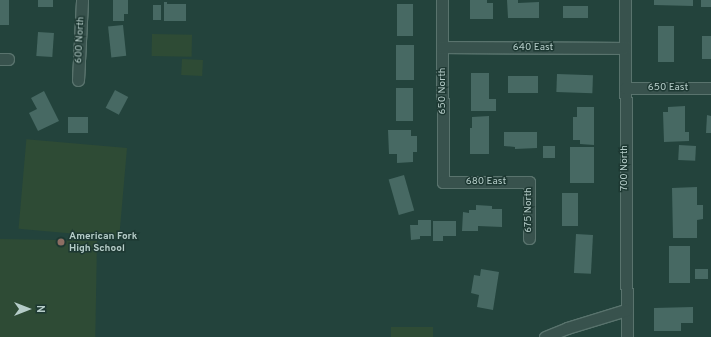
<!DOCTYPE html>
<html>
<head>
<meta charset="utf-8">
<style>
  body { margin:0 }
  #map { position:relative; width:711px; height:337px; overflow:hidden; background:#23433c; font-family:Overpass,sans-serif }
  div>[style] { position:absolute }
  .green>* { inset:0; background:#2e4b35; transform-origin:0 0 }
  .building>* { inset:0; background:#476963; transform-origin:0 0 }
  .roads { filter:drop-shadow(1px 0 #59736d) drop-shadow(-1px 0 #59736d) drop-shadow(0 1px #59736d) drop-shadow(0 -1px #59736d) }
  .minor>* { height:11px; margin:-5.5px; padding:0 5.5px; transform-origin:5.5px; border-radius:5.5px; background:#38524d }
  .dots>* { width:11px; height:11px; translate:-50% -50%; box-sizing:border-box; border:2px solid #1d3832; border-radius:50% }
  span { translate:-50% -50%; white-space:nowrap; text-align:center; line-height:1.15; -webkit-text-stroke:3px #1d3832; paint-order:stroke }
  .street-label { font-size:10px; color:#b5ccc8 }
  .poi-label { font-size:10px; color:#b5ccc8; font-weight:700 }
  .left { translate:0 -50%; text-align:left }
  .north { position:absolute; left:8px; top:289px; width:40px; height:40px; -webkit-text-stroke:3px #1d3832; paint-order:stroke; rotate:90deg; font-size:11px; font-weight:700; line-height:16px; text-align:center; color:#b5ccc8 }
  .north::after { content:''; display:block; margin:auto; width:14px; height:18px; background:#b5ccc8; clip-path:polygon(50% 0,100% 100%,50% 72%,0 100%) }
</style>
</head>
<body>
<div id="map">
  <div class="green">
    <i style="left:152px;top:34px;width:40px;height:22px;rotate:1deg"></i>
    <i style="left:182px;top:59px;width:21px;height:16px;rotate:3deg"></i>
    <i style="left:127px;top:148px;width:90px;height:101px;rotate:95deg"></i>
    <i style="left:0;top:239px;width:97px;height:98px;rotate:1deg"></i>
    <i style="left:433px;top:327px;width:10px;height:42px;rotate:90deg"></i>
  </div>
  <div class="building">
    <i style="left:0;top:0;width:9px;height:25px"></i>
    <i style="left:38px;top:0;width:15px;height:7px"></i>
    <i style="clip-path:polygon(113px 0,128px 0,128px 14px,124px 14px,124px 21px,113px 21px)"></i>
    <i style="clip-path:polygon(470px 0,487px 0,487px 3px,493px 3px,493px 19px,470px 19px)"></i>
    <i style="clip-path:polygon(507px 0,518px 0,518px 3px,539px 2px,539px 18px,508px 18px)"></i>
    <i style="clip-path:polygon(654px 0,693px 0,693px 6px,654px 5px)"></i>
    <i style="left:701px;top:0;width:10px;height:7px"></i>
    <i style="clip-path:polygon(164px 2px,167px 2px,167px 4px,186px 4px,186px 21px,164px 21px)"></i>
    <i style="left:397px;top:4px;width:16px;height:32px"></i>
    <i style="left:153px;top:5px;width:8px;height:15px"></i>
    <i style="left:563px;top:6px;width:25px;height:12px"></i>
    <i style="left:123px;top:25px;width:31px;height:15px;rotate:84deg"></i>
    <i style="left:658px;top:26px;width:16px;height:36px"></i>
    <i style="left:38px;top:32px;width:16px;height:24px;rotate:4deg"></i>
    <i style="left:702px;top:36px;width:9px;height:23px"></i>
    <i style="left:396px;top:45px;width:18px;height:35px"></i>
    <i style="clip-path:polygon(471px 73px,489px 73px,489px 99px,496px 99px,496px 111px,471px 111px)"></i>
    <i style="left:557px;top:74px;width:36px;height:18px;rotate:2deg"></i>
    <i style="left:508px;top:76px;width:30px;height:17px"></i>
    <i style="left:396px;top:88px;width:17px;height:33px"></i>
    <i style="left:115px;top:90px;width:15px;height:20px;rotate:28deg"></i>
    <i style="clip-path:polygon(44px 91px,59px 121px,38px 131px,29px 113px,37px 109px,31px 98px)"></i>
    <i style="clip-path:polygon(685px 106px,685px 132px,689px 132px,689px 141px,664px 142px,663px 112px,668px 112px,668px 107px)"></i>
    <i style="clip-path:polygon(577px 107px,594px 107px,594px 145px,580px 144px,580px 140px,573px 140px,573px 117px,577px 117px)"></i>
    <i style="clip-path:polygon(707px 115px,711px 116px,711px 133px,706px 133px)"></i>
    <i style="clip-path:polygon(489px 116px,489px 154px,470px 154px,470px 128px,472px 128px,472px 117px)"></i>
    <i style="left:68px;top:117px;width:20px;height:16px"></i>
    <i style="clip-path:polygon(388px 130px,411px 130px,411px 136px,417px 136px,417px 152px,413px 152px,413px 162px,397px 163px,397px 154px,389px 154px)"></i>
    <i style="clip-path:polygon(504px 132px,537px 132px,537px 148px,515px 149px,515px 147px,504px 146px)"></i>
    <i style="left:679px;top:145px;width:17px;height:15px;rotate:3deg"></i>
    <i style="left:543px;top:146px;width:12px;height:12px"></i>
    <i style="left:570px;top:147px;width:24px;height:36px"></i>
    <i style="left:404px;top:175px;width:37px;height:16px;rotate:74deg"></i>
    <i style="clip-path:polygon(697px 187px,697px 205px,703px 205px,703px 219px,697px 220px,697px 238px,673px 238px,672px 188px)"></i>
    <i style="left:562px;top:193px;width:16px;height:33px"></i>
    <i style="clip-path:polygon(476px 205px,492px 206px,492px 209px,502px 209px,502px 227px,478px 226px,478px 231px,462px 231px,463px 212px,469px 213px,469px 210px,476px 210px)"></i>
    <i style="clip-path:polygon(418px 220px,431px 220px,431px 236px,420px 236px,420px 239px,411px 240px,410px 225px,418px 225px)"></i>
    <i style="clip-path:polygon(433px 221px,456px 221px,456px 236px,443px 236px,443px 241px,433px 241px)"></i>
    <i style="left:576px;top:234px;width:17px;height:39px;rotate:3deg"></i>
    <i style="left:669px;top:246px;width:21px;height:37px"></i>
    <i style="clip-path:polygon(481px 269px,499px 272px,493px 310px,477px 307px,479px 295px,471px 293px,474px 275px,480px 276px)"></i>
    <i style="left:708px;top:269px;width:10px;height:13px;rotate:90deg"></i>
    <i style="clip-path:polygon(693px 307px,693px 323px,681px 323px,681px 331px,654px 331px,654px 308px)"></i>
  </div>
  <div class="roads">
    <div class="minor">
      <i style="left:442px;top:0;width:182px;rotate:89.7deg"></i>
      <i style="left:443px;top:182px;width:86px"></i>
      <i style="left:529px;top:182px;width:56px;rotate:90deg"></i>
      <i style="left:625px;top:0;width:337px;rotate:89.7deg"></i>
      <i style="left:442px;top:47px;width:183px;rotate:0.3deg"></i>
      <i style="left:0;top:59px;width:8px"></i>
      <i style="left:78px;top:80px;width:80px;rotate:-87.1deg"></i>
      <i style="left:625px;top:88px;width:86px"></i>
      <i style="left:545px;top:337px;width:24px;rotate:-22deg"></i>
      <i style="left:567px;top:328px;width:62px;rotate:-17deg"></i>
    </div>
  </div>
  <div class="dots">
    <i style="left:61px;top:242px;background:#8d6e63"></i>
  </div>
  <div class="street-label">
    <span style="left:80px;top:40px;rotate:-87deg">600 North</span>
    <span style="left:533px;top:48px">640 East</span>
    <span style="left:668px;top:88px">650 East</span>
    <span style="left:443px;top:91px;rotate:-90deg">650 North</span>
    <span style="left:625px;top:168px;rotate:-90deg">700 North</span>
    <span style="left:486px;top:182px">680 East</span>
    <span style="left:529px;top:210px;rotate:-90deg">675 North</span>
  </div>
  <div class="poi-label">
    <span class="left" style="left:69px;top:242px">American Fork<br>High School</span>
  </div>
  <div class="north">N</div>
</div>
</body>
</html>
